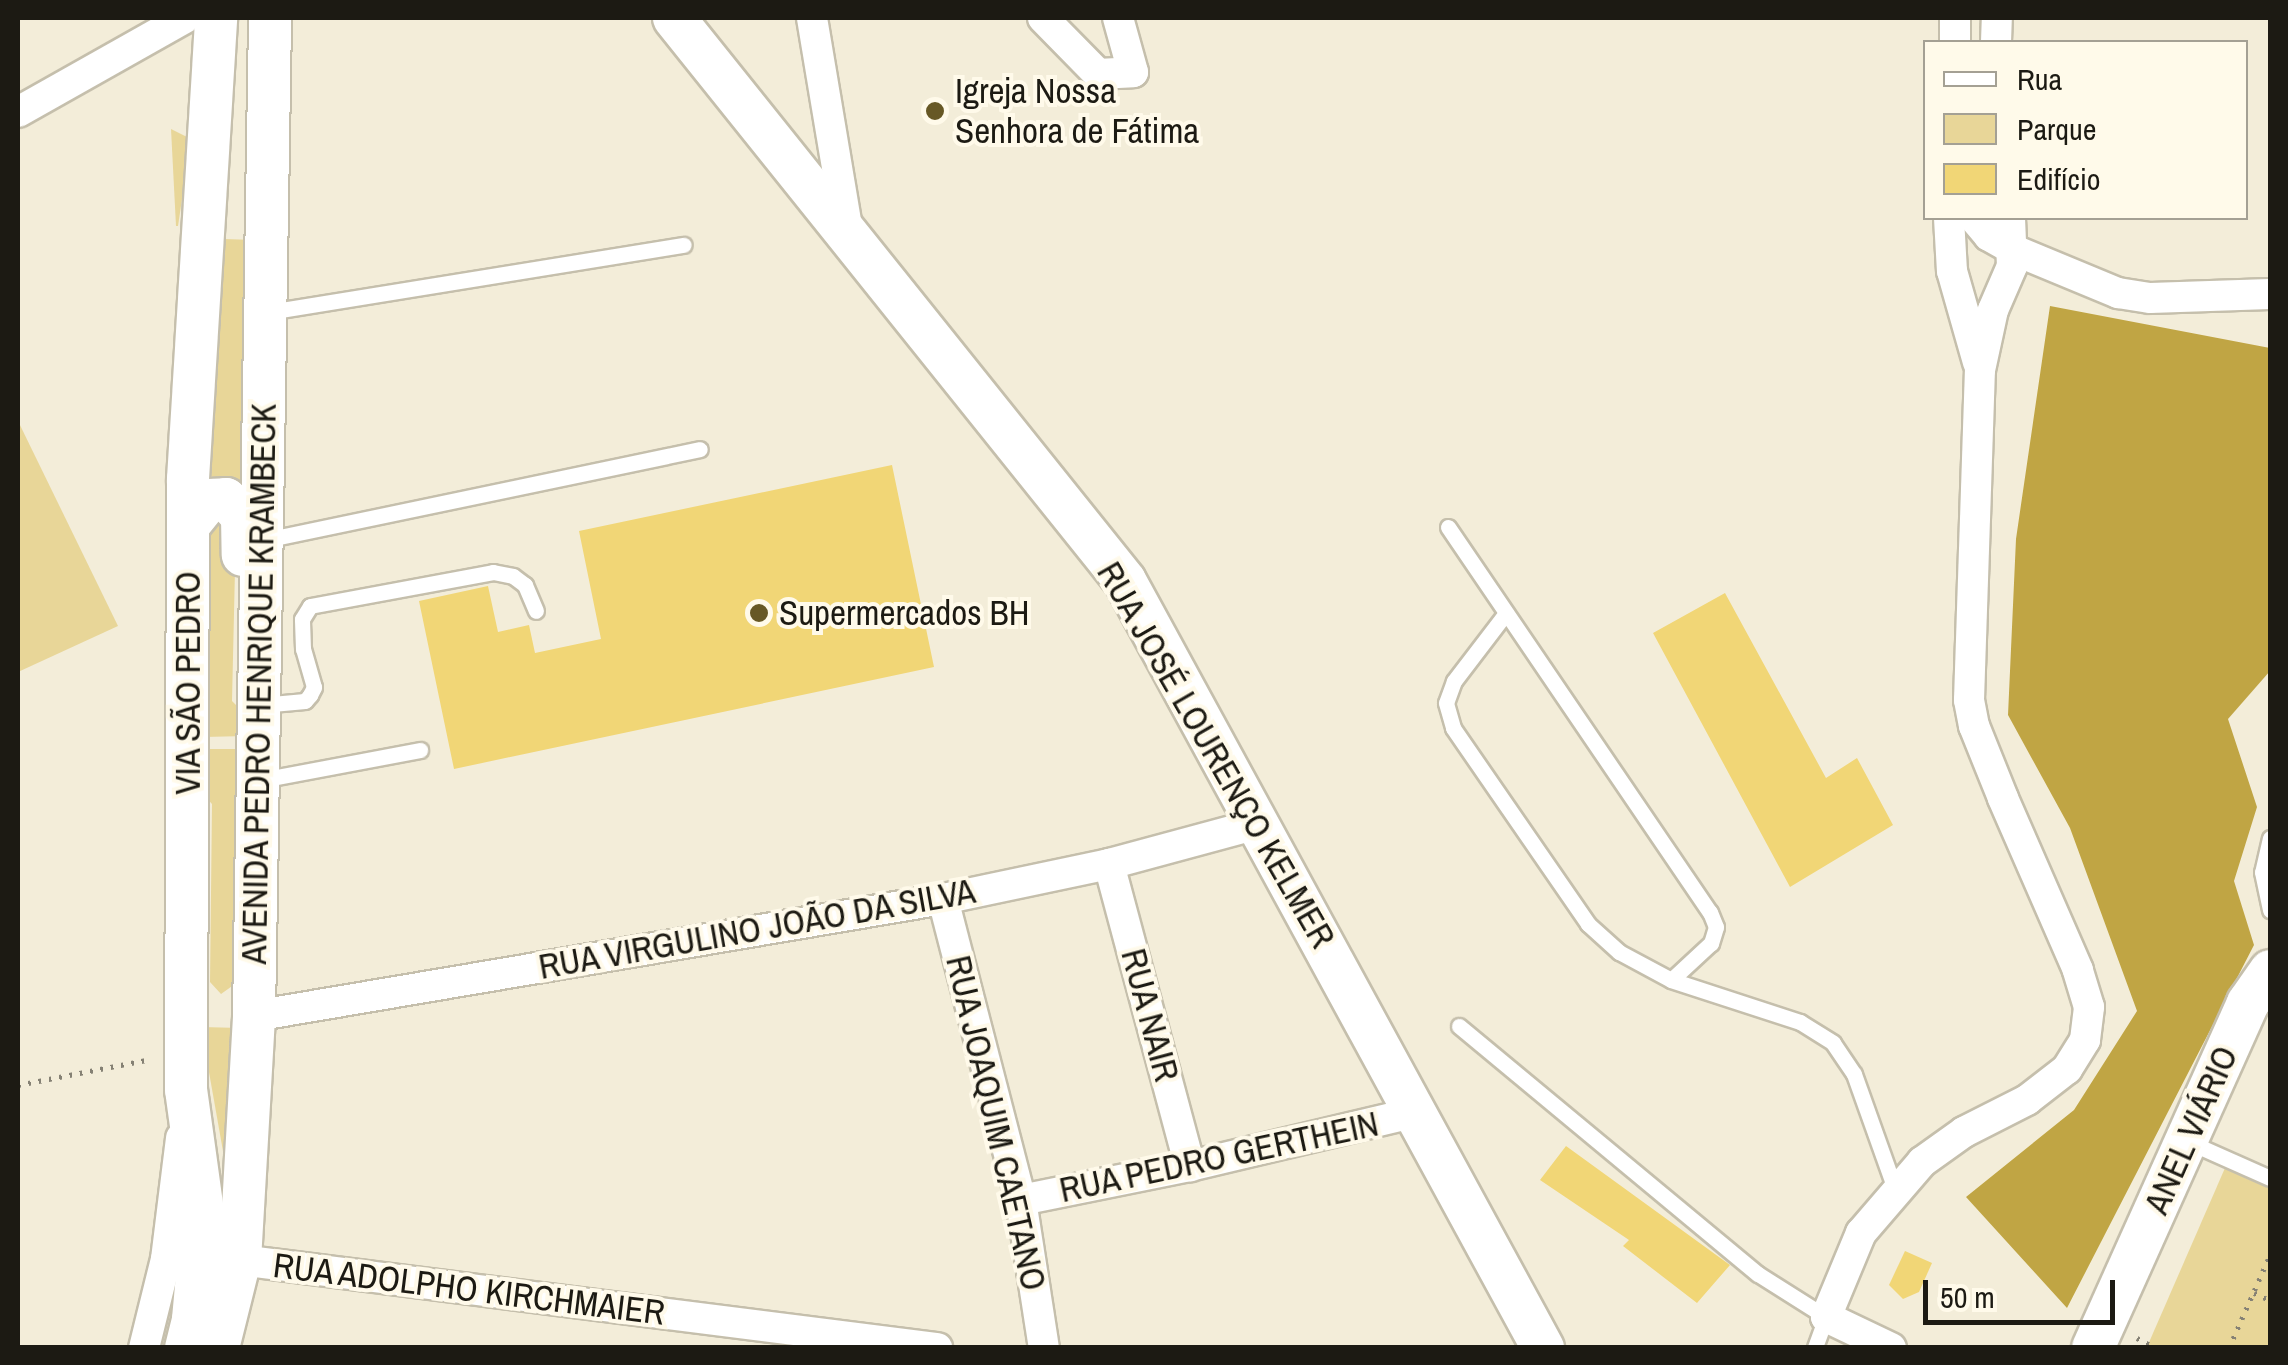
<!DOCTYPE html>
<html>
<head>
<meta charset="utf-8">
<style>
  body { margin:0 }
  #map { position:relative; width:2288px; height:1365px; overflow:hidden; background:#f3edd9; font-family:"Archivo Narrow",sans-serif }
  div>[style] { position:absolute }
  .green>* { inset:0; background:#e8d698; transform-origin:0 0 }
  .forest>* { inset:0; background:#c0a544 }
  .building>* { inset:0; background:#f1d676 }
  .path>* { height:5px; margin-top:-2.5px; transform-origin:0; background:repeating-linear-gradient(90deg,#858174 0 2.5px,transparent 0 10.5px) }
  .roads { filter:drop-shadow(2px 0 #c5bfac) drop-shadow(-2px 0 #c5bfac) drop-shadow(0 2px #c5bfac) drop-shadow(0 -2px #c5bfac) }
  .lane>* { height:15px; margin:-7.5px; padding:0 7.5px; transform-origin:7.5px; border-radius:7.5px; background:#fff }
  .street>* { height:30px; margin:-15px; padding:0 15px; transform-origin:15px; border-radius:15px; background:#fff }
  .secondary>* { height:42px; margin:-21px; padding:0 21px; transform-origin:21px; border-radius:21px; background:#fff }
  .dots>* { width:28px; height:28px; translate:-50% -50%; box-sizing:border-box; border:5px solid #fffaea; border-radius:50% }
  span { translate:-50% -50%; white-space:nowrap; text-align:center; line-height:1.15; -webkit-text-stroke:8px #fffaea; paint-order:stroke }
  .poi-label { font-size:35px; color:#1c1a13 }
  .left { translate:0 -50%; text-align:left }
  .street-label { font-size:35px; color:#1c1a13 }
  .frame { position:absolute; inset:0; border:20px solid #1c1a13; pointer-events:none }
  .legend { position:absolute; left:1923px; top:40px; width:325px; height:180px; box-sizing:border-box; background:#fffaea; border:2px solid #a4a094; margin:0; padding:12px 18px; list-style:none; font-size:30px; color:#1c1a13 }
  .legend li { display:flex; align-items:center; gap:20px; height:50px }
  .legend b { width:50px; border:2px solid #a4a094 }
  .scale { position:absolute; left:1923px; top:1280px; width:192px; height:45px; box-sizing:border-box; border:5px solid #1c1a13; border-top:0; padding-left:12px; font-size:30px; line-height:35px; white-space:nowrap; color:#1c1a13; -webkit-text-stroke:8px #fffaea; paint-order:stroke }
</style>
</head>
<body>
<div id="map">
  <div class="green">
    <i style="clip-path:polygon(171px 129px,191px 139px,178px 226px,176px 226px)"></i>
    <i style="left:255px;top:240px;width:242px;height:39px;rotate:92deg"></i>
    <i style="clip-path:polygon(18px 421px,118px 626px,18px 672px)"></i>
    <i style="clip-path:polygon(215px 516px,236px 526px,232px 701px,248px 717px,247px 736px,203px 737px,208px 527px)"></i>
    <i style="clip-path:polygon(203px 749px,248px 749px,235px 984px,221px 994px,210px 982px,212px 804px,202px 793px)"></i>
    <i style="clip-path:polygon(201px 1027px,241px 1028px,232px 1202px)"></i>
    <i style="clip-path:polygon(2225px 1168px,2270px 1188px,2270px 1347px,2147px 1347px)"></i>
  </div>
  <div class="forest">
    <i style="clip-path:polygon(2050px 306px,2270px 348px,2270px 671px,2228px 719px,2257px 807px,2234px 881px,2254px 945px,2067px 1308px,1966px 1197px,2074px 1110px,2137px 1011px,2070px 828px,2008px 715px,2016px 539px)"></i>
  </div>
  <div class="building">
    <i style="clip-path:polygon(892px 465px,934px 667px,454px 769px,419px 601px,488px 586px,498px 632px,529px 625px,535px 653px,601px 639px,579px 531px)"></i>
    <i style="clip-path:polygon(1725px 593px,1826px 778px,1857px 758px,1893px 825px,1790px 887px,1653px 633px)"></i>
    <i style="clip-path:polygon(1566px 1146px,1730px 1265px,1697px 1303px,1623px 1246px,1629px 1240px,1540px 1180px)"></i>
    <i style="clip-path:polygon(1905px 1251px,1932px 1263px,1919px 1292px,1903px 1299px,1889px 1285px)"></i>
  </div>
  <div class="path">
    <i style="left:18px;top:1085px;width:136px;rotate:-11deg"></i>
    <i style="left:2254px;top:1293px;width:17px;rotate:24deg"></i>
    <i style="left:2137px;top:1338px;width:21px;rotate:28deg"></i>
    <i style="left:2229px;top:1348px;width:102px;rotate:-66.2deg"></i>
  </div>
  <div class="roads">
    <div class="lane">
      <i style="left:269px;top:312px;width:420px;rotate:-9.2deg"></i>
      <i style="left:1448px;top:527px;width:466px;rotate:55.8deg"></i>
      <i style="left:1710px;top:912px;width:16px;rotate:68deg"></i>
      <i style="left:1716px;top:927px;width:17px;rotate:107deg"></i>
      <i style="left:1711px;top:943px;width:54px;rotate:137.2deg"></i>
      <i style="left:265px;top:540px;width:444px;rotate:-11.8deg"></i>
      <i style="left:1506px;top:613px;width:86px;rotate:127.4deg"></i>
      <i style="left:1454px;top:681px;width:23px;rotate:110deg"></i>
      <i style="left:1446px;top:703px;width:26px;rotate:74deg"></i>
      <i style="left:1453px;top:728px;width:238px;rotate:55.4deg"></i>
      <i style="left:1588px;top:924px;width:42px;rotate:42.1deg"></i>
      <i style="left:1619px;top:952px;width:59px;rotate:28.3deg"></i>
      <i style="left:1671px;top:980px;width:136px;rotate:18deg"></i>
      <i style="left:1800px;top:1022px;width:39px;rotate:32deg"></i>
      <i style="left:1833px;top:1043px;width:37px;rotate:56deg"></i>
      <i style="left:1854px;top:1074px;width:125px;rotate:70.4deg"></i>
      <i style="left:261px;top:705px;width:44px;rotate:-5.2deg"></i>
      <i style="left:305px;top:701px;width:8px;rotate:-50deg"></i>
      <i style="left:310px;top:695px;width:9px;rotate:-63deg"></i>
      <i style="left:314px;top:687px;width:40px;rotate:-106deg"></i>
      <i style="left:303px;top:649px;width:30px;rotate:-92deg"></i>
      <i style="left:302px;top:619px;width:15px;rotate:-58deg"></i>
      <i style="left:310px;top:606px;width:186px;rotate:-10.5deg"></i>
      <i style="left:493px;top:572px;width:20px;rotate:11deg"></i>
      <i style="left:513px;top:576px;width:15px;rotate:37deg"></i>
      <i style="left:525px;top:585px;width:28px;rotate:67deg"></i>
      <i style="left:261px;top:780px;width:162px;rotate:-10.7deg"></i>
      <i style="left:2270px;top:838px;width:35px;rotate:103deg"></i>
      <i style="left:2262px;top:872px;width:39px;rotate:78deg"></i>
      <i style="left:1459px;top:1026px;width:388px;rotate:39.7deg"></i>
      <i style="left:1758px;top:1274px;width:80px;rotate:32.3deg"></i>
      <i style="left:1826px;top:1317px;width:33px;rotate:110deg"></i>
      <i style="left:2191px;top:1143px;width:86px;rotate:23.9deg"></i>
    </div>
    <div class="street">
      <i style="left:812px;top:18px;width:217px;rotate:80.5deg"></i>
      <i style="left:1043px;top:18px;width:78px;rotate:45.5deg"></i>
      <i style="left:1098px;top:74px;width:35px;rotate:-3deg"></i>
      <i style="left:1133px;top:72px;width:56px;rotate:-105.5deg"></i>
      <i style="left:1955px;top:42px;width:24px;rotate:-90deg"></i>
      <i style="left:1996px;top:42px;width:24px;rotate:-88deg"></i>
      <i style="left:18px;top:112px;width:192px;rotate:-29.4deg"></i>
      <i style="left:1949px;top:218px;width:53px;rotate:86.8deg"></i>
      <i style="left:1952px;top:271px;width:95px;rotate:74.1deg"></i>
      <i style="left:1974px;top:218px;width:23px;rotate:50deg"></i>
      <i style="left:1989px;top:236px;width:29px;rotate:29deg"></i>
      <i style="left:2014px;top:250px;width:113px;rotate:22.5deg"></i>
      <i style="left:2118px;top:293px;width:32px;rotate:9deg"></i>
      <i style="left:2150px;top:298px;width:120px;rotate:-1.9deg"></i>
      <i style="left:1109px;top:864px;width:313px;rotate:75deg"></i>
      <i style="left:943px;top:899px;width:311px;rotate:75.5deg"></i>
      <i style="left:1021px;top:1200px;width:150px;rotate:81.2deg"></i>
      <i style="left:254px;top:1016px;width:699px;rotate:-9.64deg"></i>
      <i style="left:943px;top:899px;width:170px;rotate:-11.9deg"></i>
      <i style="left:1109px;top:864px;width:153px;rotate:-15.1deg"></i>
      <i style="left:1021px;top:1200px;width:172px;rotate:-11.4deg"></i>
      <i style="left:1190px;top:1166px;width:232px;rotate:-13.4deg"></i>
      <i style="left:240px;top:1260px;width:703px;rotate:7.2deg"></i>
      <i style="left:144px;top:1348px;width:92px;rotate:-76.1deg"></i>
      <i style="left:166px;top:1259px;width:122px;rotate:-82.9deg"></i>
      <i style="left:1891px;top:1348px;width:72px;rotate:-154.5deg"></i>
      <i style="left:1826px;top:1317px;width:91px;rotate:-67.4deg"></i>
      <i style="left:1861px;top:1233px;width:94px;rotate:-49.3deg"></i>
      <i style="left:1922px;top:1162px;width:52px;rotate:-35.5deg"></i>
      <i style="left:1964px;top:1132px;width:71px;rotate:-26.9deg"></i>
      <i style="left:2027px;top:1100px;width:51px;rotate:-37.8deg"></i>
      <i style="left:2067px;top:1069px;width:34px;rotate:-58deg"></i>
      <i style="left:2085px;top:1040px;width:33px;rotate:-83deg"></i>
      <i style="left:2089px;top:1007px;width:39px;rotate:-107deg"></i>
      <i style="left:2078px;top:970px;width:188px;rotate:-113.6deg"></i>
      <i style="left:2003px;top:798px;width:78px;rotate:-111.9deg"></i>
      <i style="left:1974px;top:726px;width:26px;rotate:-101deg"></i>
      <i style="left:1969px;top:700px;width:330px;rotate:-88.1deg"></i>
      <i style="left:1980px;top:370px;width:61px;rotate:-77.8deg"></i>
      <i style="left:1993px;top:310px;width:48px;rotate:-66.6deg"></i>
      <i style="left:2012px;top:266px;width:48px;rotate:-92.4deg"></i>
    </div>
    <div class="secondary">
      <i style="left:674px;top:18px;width:721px;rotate:51.3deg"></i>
      <i style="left:1125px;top:581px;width:874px;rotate:61.41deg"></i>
      <i style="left:188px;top:526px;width:33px;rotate:-51deg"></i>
      <i style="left:209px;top:500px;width:17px;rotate:-3deg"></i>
      <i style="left:226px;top:499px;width:23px;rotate:47deg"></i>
      <i style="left:242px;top:516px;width:39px;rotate:89deg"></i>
      <i style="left:186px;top:1348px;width:30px;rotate:-76deg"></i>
      <i style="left:193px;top:1319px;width:107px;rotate:-84.7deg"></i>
      <i style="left:203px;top:1212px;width:123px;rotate:-97.9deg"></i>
      <i style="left:186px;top:1090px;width:611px;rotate:-89.81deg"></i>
      <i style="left:188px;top:479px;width:462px;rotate:-86.5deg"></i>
      <i style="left:218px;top:1348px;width:91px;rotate:-76deg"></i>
      <i style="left:240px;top:1260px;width:244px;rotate:-86.7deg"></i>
      <i style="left:254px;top:1016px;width:998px;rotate:-89.08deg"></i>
      <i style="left:2093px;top:1348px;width:378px;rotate:-65.8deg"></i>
      <i style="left:2248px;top:1003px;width:39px;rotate:-55deg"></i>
    </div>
  </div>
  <div class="dots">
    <i style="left:935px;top:111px;background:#675825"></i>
    <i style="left:759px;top:613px;background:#675825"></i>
  </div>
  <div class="poi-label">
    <span class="left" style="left:955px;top:111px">Igreja Nossa<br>Senhora de Fátima</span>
    <span class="left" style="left:779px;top:613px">Supermercados BH</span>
  </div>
  <div class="street-label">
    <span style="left:188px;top:683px;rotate:-90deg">VIA SÃO PEDRO</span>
    <span style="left:259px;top:684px;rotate:-89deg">AVENIDA PEDRO HENRIQUE KRAMBECK</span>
    <span style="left:1216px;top:755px;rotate:60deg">RUA JOSÉ LOURENÇO KELMER</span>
    <span style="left:757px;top:929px;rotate:-10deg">RUA VIRGULINO JOÃO DA SILVA</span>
    <span style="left:1150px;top:1015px;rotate:75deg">RUA NAIR</span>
    <span style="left:996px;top:1123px;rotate:77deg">RUA JOAQUIM CAETANO</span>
    <span style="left:2191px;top:1130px;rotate:-66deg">ANEL VIÁRIO</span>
    <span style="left:1219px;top:1157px;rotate:-12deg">RUA PEDRO GERTHEIN</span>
    <span style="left:469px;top:1289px;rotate:7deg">RUA ADOLPHO KIRCHMAIER</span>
  </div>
  <div class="frame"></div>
  <ul class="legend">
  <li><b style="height:12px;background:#fff"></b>Rua</li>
  <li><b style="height:28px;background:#e8d698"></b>Parque</li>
  <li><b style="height:28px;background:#f1d676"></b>Edifício</li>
  </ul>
  <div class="scale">50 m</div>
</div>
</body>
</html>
